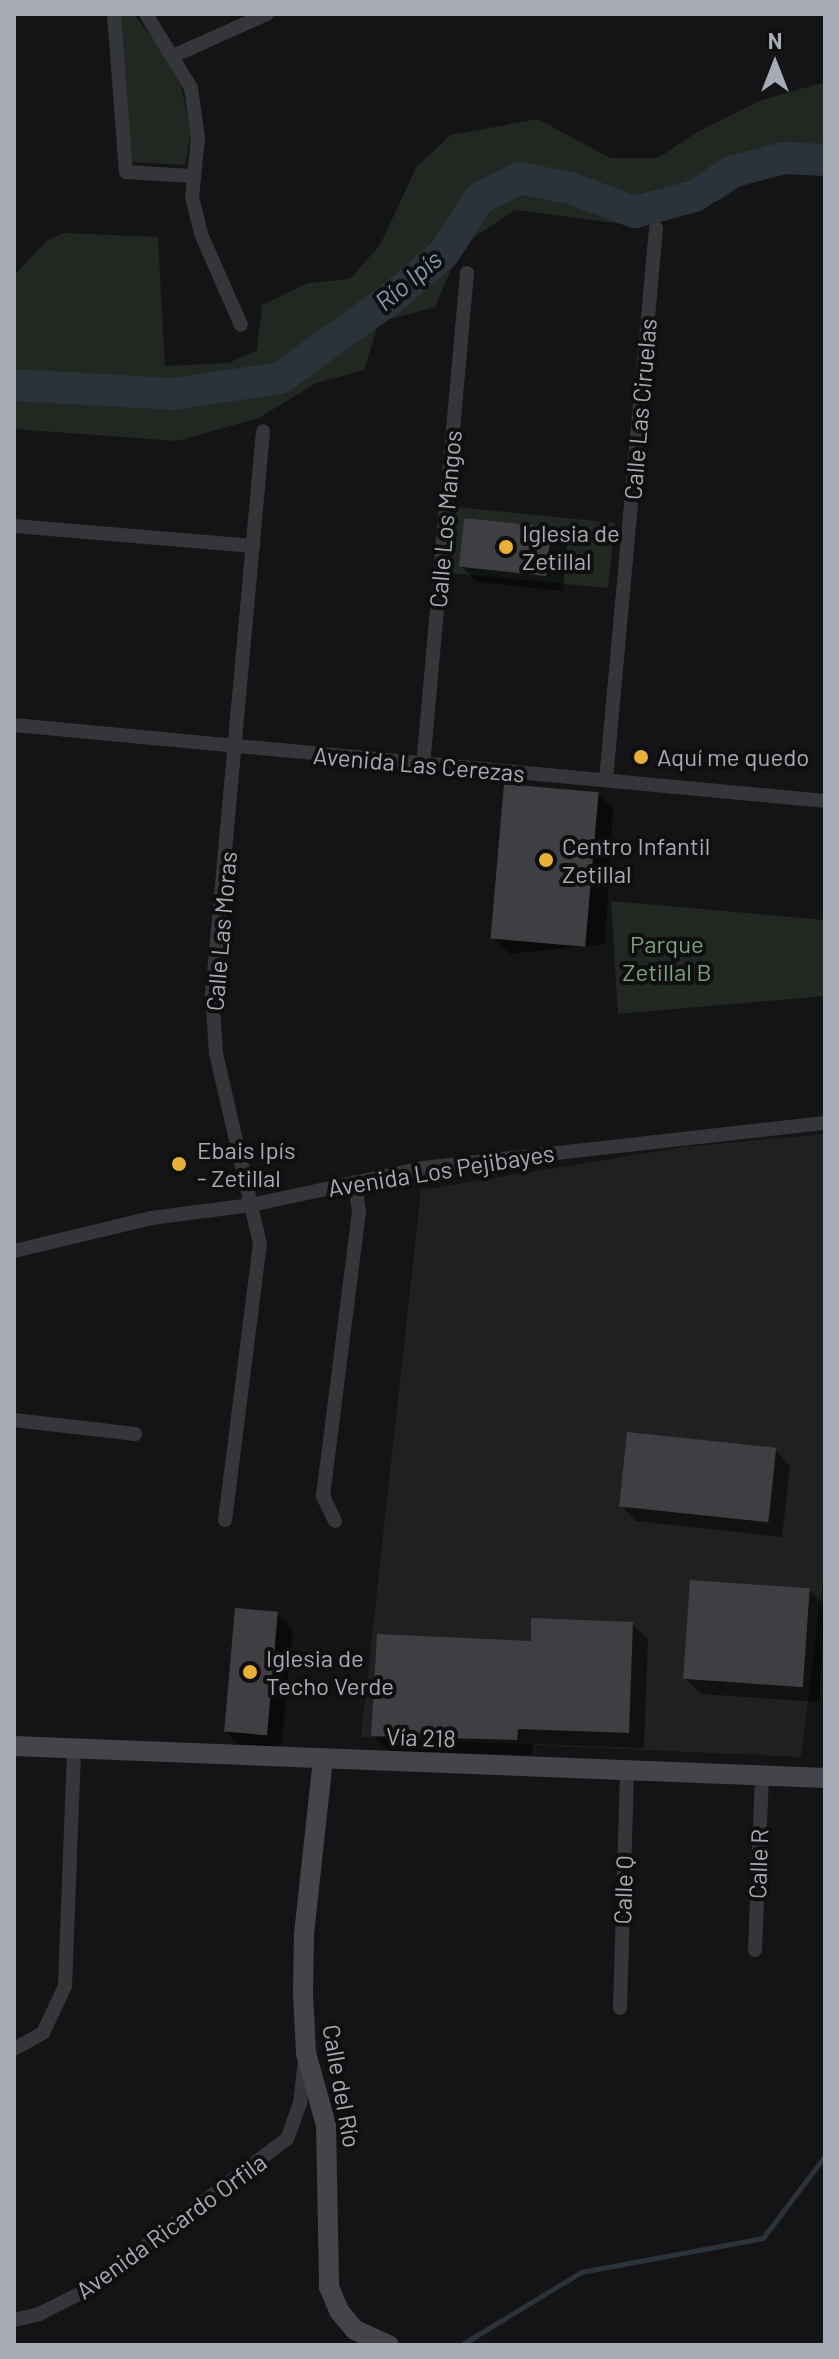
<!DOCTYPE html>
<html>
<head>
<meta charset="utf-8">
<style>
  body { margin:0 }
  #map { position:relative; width:839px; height:2359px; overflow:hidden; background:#141416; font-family:Barlow,sans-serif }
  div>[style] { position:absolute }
  .built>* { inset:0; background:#202022 }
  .green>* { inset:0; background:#202821 }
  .shadow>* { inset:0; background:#0007 }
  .stream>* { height:5px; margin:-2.5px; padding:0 2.5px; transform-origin:2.5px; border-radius:2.5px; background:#2b3239 }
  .river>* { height:32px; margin:-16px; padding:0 16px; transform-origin:16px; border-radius:16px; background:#2b3239 }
  .building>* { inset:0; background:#3e3f42; transform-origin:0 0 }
  .street>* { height:14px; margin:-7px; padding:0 7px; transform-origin:7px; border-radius:7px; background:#35363a }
  .secondary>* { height:20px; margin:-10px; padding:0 10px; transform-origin:10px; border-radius:10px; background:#43454a }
  .dots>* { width:22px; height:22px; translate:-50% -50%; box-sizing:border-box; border:4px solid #0f0f10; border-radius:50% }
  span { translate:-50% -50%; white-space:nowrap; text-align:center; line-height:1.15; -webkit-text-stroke:8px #0f0f10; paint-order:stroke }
  .street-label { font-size:24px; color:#a6abb5 }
  .poi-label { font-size:24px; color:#a6abb5 }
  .left { translate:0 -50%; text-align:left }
  .park-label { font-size:24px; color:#7e9f81 }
  .water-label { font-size:26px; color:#7f98af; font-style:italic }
  .frame { position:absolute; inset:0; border:16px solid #a6abb5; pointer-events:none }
  .north { position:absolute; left:735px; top:24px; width:80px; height:80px; -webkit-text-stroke:6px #0f0f10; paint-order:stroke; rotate:0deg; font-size:22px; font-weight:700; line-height:32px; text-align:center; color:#a6abb5 }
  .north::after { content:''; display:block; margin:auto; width:28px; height:36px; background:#a6abb5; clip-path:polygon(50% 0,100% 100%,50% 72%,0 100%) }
</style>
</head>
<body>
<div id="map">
  <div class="built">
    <i style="clip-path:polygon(825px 1134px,825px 1562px,801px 1757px,361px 1737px,421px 1190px,684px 1147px)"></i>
  </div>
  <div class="green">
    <i style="clip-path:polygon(121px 14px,134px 14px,165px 55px,181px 87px,191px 132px,185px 165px,131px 162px)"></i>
    <i style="clip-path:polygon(825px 82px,825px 176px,797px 168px,760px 174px,720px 200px,639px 226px,515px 210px,461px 246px,435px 307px,379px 322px,364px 370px,316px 383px,259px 418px,177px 441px,14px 429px,14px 275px,48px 240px,64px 233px,158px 237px,165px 366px,229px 363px,257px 350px,262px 305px,308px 283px,350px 279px,380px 245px,417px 166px,451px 135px,538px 119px,610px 158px,658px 158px,697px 132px,762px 100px)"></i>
    <i style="clip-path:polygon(evenodd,456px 507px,615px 523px,608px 588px,450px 573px,456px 507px,464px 518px,552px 527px,548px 576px,459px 567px,464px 518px)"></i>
    <i style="clip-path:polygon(611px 901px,825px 920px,825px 996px,618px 1014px)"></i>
  </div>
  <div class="shadow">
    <i style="clip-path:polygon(552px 529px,567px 544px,563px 591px,477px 582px,461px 566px)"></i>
    <i style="clip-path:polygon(598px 794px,613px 809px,605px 944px,510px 954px,495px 938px)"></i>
    <i style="clip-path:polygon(775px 1450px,790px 1466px,782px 1537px,636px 1521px,621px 1505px)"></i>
    <i style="clip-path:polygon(809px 1590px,825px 1606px,819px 1702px,701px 1694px,685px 1678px)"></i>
    <i style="clip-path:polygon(277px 1614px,293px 1630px,281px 1750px,240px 1746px,225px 1731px)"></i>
    <i style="clip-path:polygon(632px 1624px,648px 1639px,644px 1748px,533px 1744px,532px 1755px,388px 1751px,373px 1735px,533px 1643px)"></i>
  </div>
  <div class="stream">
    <i style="left:461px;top:2345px;width:140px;rotate:-31.3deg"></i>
    <i style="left:581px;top:2272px;width:185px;rotate:-10.6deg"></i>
    <i style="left:763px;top:2238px;width:103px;rotate:-52.9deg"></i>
  </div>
  <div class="river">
    <i style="left:14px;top:385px;width:159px;rotate:3.2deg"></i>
    <i style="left:173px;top:394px;width:108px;rotate:-8.5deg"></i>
    <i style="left:280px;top:378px;width:144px;rotate:-35.7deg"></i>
    <i style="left:397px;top:294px;width:62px;rotate:-41.1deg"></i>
    <i style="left:444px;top:253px;width:66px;rotate:-56.8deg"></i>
    <i style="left:480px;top:198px;width:44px;rotate:-27.1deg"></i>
    <i style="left:519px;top:178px;width:52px;rotate:11.1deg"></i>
    <i style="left:570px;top:188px;width:69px;rotate:20.3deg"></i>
    <i style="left:635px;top:212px;width:62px;rotate:-14.9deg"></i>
    <i style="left:695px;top:196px;width:43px;rotate:-33.7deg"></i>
    <i style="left:731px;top:172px;width:55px;rotate:-14.8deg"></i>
    <i style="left:784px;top:158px;width:41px;rotate:2.8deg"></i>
  </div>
  <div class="building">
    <i style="left:464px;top:518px;width:88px;height:49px;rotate:6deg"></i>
    <i style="left:504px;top:784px;width:95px;height:155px;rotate:5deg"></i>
    <i style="left:627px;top:1432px;width:150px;height:75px;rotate:6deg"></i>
    <i style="left:690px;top:1580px;width:120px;height:99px;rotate:4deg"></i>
    <i style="left:235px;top:1608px;width:43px;height:124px;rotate:5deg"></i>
    <i style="clip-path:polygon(531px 1618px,633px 1622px,629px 1733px,518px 1729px,517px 1740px,371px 1736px,377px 1634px,531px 1641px)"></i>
  </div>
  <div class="street">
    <i style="left:114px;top:14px;width:158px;rotate:85.7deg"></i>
    <i style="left:126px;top:172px;width:65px;rotate:3.5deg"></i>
    <i style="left:146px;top:14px;width:87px;rotate:58.7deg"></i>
    <i style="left:191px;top:88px;width:50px;rotate:82deg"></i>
    <i style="left:198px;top:138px;width:59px;rotate:95.8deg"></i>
    <i style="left:192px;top:197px;width:38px;rotate:76deg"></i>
    <i style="left:201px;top:234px;width:99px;rotate:66.3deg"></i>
    <i style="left:173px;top:56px;width:103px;rotate:-24.1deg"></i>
    <i style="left:14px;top:526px;width:240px;rotate:4.8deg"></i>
    <i style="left:14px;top:725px;width:815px;rotate:5.35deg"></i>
    <i style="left:423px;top:766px;width:495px;rotate:-84.9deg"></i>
    <i style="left:606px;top:780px;width:554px;rotate:-84.82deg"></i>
    <i style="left:14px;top:1251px;width:141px;rotate:-13.5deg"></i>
    <i style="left:151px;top:1218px;width:101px;rotate:-7.4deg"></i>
    <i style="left:251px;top:1205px;width:176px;rotate:-12.1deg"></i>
    <i style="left:423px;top:1168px;width:405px;rotate:-6.4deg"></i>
    <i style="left:14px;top:1420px;width:122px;rotate:6.6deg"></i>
    <i style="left:225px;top:1520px;width:278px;rotate:-82.8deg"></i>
    <i style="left:260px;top:1244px;width:196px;rotate:-103deg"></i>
    <i style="left:216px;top:1053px;width:58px;rotate:-93.9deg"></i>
    <i style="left:212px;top:995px;width:566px;rotate:-84.83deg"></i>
    <i style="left:335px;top:1521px;width:28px;rotate:-116deg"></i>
    <i style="left:323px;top:1496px;width:287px;rotate:-82.8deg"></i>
    <i style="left:359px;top:1211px;width:29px;rotate:-98deg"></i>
    <i style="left:755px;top:1950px;width:173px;rotate:-87.7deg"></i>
    <i style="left:620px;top:2008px;width:236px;rotate:-88.3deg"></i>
    <i style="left:14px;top:2049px;width:33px;rotate:-29deg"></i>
    <i style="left:43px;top:2033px;width:52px;rotate:-64.9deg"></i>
    <i style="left:65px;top:1986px;width:238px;rotate:-87.8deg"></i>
    <i style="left:14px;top:2320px;width:26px;rotate:-13deg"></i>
    <i style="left:39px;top:2314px;width:54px;rotate:-26.6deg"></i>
    <i style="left:87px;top:2290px;width:251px;rotate:-37.1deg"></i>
    <i style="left:287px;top:2139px;width:37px;rotate:-70deg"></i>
    <i style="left:300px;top:2104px;width:44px;rotate:-83.5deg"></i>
  </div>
  <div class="secondary">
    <i style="left:14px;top:1746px;width:812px;rotate:2.26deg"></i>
    <i style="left:323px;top:1759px;width:176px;rotate:96.2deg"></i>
    <i style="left:304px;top:1934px;width:59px;rotate:91deg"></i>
    <i style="left:303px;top:1993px;width:60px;rotate:87.1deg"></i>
    <i style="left:306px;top:2053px;width:75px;rotate:74.5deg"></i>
    <i style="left:326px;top:2125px;width:162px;rotate:88.9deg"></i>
    <i style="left:329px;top:2287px;width:26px;rotate:67deg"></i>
    <i style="left:339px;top:2311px;width:25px;rotate:50deg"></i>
    <i style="left:355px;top:2330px;width:37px;rotate:24deg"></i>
  </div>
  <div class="dots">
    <i style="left:506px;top:547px;background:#e8af39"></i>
    <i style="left:641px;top:757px;background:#e8af39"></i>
    <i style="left:546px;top:860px;background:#e8af39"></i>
    <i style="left:179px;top:1164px;background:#e8af39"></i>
    <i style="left:250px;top:1672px;background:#e8af39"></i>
  </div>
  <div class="street-label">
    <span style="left:640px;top:409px;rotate:-85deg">Calle Las Ciruelas</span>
    <span style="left:445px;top:519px;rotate:-85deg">Calle Los Mangos</span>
    <span style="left:419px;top:764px;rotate:5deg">Avenida Las Cerezas</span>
    <span style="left:221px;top:931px;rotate:-85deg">Calle Las Moras</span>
    <span style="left:441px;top:1170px;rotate:-9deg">Avenida Los Pejibayes</span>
    <span style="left:421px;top:1737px;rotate:2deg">Vía 218</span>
    <span style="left:758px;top:1864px;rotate:-88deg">Calle R</span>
    <span style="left:623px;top:1890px;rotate:-88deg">Calle Q</span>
    <span style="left:342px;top:2086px;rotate:80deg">Calle del Río</span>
    <span style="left:171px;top:2226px;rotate:-36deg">Avenida Ricardo Orfila</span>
  </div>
  <div class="poi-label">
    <span class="left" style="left:522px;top:547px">Iglesia de<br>Zetillal</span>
    <span class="left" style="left:657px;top:757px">Aquí me quedo</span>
    <span class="left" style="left:562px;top:860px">Centro Infantil<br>Zetillal</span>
    <span class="left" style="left:197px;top:1164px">Ebais Ipís<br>- Zetillal</span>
    <span class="left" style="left:266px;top:1672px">Iglesia de<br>Techo Verde</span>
  </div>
  <div class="park-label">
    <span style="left:667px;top:958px">Parque<br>Zetillal B</span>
  </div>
  <div class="water-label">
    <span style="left:408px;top:280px;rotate:-40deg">Río Ipís</span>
  </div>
  <div class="frame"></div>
  <div class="north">N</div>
</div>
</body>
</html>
